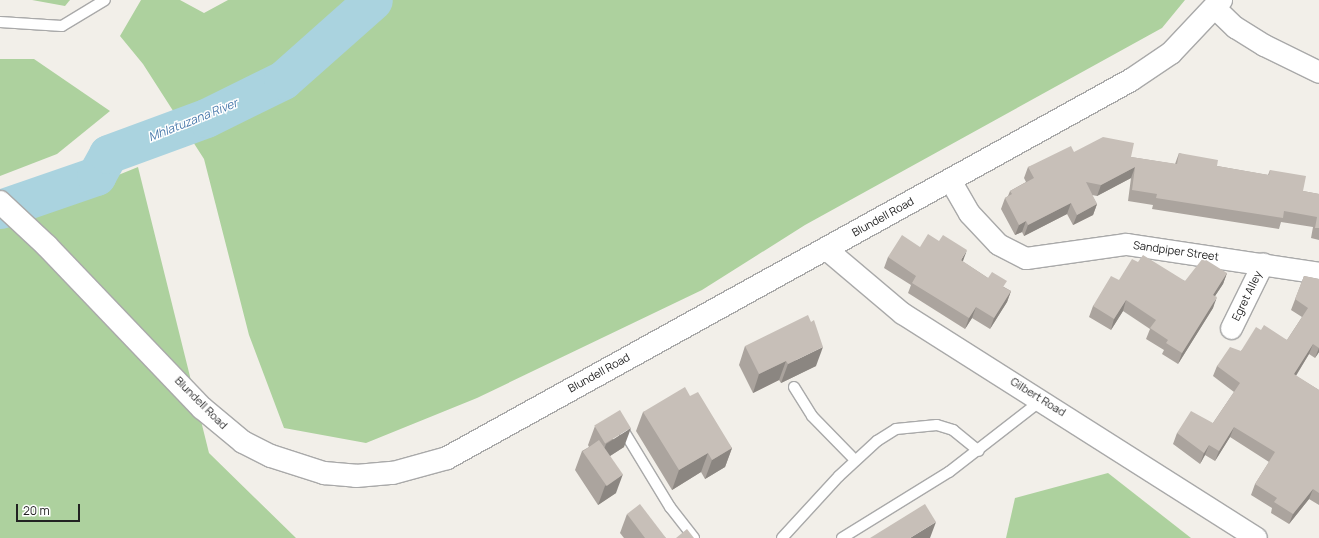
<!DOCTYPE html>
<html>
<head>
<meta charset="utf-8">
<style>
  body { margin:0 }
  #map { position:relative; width:1319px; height:538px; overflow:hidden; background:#f2efe9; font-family:Manrope,sans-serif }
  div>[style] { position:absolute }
  .forest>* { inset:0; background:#add19e }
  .river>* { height:39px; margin:-19.5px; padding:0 19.5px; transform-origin:19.5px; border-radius:19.5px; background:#aad3df }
  .roads { filter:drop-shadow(1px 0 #a9a9a9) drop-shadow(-1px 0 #a9a9a9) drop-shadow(0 1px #a9a9a9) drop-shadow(0 -1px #a9a9a9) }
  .service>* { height:10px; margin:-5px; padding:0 5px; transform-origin:5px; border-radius:5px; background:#fff }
  .minor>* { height:21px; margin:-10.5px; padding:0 10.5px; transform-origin:10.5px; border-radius:10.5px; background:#fff }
  .tertiary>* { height:22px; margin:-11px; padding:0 11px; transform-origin:11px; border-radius:11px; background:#fff }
  .wall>* { inset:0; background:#aba49e }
  .shaded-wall>* { inset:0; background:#8b8681 }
  .building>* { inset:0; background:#c7bfb8; transform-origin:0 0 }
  span { translate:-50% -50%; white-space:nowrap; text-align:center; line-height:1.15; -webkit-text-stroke:3px #fff; paint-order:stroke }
  .street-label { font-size:11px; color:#222 }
  .water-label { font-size:12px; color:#4a7aab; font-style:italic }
  .scale { position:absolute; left:16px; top:504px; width:64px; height:18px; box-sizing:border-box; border:2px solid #222; border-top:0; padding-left:5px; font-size:12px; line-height:14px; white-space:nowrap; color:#222; -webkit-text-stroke:3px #fff; paint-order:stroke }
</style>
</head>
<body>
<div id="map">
  <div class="forest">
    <i style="clip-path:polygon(32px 0,70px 0,65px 6px)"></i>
    <i style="clip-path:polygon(141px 0,180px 0,204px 13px,228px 0,1185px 0,1162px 28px,805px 225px,702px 290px,477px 398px,366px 443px,284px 428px,249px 335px,204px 159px,143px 64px,120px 36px)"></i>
    <i style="clip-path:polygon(0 59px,34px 59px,110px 111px,57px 154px,0 176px)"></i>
    <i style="clip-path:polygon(138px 167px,209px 453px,296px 538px,0 538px,0 223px)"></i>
    <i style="clip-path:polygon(1108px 473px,1191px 538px,1006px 538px,1015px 498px)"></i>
  </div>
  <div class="river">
    <i style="left:0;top:209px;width:102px;rotate:-19deg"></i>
    <i style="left:96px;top:176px;width:25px;rotate:-61deg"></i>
    <i style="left:108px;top:154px;width:104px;rotate:-20.2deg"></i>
    <i style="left:206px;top:118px;width:86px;rotate:-26.3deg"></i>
    <i style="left:283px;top:80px;width:120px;rotate:-41.6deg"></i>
  </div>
  <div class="roads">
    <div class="service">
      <i style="left:0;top:22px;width:62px;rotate:3.7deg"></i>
      <i style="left:62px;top:26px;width:50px;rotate:-31.2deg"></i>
      <i style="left:794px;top:387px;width:34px;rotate:58deg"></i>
      <i style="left:812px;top:416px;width:62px;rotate:45.7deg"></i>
      <i style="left:625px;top:433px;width:87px;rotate:58.7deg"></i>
      <i style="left:670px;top:507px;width:39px;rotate:52deg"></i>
      <i style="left:782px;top:538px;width:84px;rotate:-47.4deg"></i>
      <i style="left:839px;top:476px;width:52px;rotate:-42.6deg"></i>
      <i style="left:877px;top:441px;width:22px;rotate:-32deg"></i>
      <i style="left:896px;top:429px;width:41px;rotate:-5.6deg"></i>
      <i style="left:937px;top:425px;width:17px;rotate:17deg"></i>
      <i style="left:953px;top:430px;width:33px;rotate:39deg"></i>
      <i style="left:842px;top:538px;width:126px;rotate:-31.7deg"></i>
      <i style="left:949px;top:472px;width:119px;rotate:-37.8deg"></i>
    </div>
    <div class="minor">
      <i style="left:1215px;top:8px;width:28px;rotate:44deg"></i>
      <i style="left:1235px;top:27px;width:34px;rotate:32deg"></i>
      <i style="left:1264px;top:45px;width:61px;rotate:26.1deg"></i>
      <i style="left:950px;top:180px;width:38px;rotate:60deg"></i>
      <i style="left:969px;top:213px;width:42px;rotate:46.9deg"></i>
      <i style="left:998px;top:244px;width:31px;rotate:27deg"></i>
      <i style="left:1026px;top:258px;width:101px;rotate:-8deg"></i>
      <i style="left:1126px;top:244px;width:195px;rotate:8.5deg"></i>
      <i style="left:825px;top:248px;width:101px;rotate:40.2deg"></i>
      <i style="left:902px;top:313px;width:419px;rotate:32.4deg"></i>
      <i style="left:1231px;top:328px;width:72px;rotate:-63.8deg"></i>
    </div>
    <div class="tertiary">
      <i style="left:0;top:202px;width:64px;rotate:43.1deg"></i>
      <i style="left:47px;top:246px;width:224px;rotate:46.3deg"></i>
      <i style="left:202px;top:408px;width:53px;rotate:39.7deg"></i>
      <i style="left:243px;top:442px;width:31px;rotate:27deg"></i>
      <i style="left:271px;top:456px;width:56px;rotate:17.8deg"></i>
      <i style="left:324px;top:473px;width:32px;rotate:5deg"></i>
      <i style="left:356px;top:476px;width:37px;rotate:-5deg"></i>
      <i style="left:393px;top:473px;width:56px;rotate:-15.5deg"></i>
      <i style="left:447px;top:458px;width:781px;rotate:-28.93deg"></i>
      <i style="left:1131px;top:80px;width:48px;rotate:-34deg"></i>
      <i style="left:1171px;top:53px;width:73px;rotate:-46.7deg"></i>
    </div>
  </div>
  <div class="wall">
    <i style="clip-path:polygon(1074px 152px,1131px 157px,1175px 164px,1179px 153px,1217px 166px,1268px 175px,1270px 170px,1303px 191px,1319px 194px,1319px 240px,1311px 238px,1313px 227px,1281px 222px,1279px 229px,1152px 209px,1153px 205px,1128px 201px,1131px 178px,1097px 196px,1092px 195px,1097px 204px,1093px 215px,1073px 225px,1067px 214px,1024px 236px,1022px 232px,1015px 235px,1001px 209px,1005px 198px,1008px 196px,1010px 191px,1026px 182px,1024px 178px,1028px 167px)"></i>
    <i style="clip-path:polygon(920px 247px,962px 261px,988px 278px,1011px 291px,1007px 302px,990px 329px,972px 318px,965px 329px,908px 293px,911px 285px,884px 268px,888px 257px)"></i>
    <i style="clip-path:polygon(1138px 262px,1185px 281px,1227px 273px,1223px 284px,1215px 296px,1213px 308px,1178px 364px,1162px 354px,1164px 350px,1146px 339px,1150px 329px,1123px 311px,1111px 330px,1089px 317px,1093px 306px)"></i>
    <i style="clip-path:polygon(1304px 276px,1319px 279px,1319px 352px,1315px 358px,1309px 354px,1296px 376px,1319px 390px,1319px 505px,1309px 499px,1289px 524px,1271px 513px,1272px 508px,1251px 495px,1255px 484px,1269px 462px,1230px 437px,1215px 461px,1205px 455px,1200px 464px,1173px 444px,1177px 433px,1213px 423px,1234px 392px,1213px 376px,1217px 366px,1241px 351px,1261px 330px,1287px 340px,1302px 317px,1291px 310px)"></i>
    <i style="clip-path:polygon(745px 346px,816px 366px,781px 383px,779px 380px,753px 393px,739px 365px)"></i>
    <i style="clip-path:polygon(690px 396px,732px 448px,725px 467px,705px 479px,701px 472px,672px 490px,636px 431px,643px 412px)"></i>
    <i style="clip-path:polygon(595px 426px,624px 447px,610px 456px,616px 493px,598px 505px,575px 470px,582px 451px,589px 447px,588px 445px)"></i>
    <i style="clip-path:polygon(627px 514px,666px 538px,624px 538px,620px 533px)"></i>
  </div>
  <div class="shaded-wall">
    <i style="clip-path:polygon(1135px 167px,1131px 178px,1097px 196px,1101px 185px)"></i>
    <i style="clip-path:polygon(1071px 203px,1067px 214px,1024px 236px,1028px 225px)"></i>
    <i style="clip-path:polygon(1097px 204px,1093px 215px,1073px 225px,1077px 215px)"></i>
    <i style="clip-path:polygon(1026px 221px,1022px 232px,1015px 235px,1019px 225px)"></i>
    <i style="clip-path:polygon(967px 250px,963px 261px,957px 271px,961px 260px)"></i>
    <i style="clip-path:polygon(1227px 273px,1223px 284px,1209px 305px,1213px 295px)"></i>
    <i style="clip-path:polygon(1011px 291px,1007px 302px,990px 329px,994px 318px)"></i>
    <i style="clip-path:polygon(1217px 297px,1213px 308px,1178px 364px,1182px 353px)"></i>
    <i style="clip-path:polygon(1126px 300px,1123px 311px,1111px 330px,1114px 319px)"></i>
    <i style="clip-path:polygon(976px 307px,972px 318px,965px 329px,969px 318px)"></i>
    <i style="clip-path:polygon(1313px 344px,1309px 354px,1290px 385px,1294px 374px)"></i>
    <i style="clip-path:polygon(823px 347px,816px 366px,781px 383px,788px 364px)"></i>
    <i style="clip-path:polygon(1319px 348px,1319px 352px,1315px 358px)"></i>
    <i style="clip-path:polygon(786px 361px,779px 380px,753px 393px,759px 374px)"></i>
    <i style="clip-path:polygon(1234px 427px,1230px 437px,1215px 461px,1219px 451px)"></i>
    <i style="clip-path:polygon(631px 428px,624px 447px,599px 463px,606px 444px)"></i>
    <i style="clip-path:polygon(1209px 445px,1205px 455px,1200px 464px,1204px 453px)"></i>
    <i style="clip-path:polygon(732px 448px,725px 467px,705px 479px,712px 460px)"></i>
    <i style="clip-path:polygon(708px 453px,701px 472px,672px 490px,679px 470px)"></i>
    <i style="clip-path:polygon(623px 474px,616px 493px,598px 505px,605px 486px)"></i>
    <i style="clip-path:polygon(1313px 489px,1309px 499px,1289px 524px,1293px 514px)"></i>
    <i style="clip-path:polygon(936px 522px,930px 538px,910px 538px)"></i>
  </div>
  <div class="building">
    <i style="clip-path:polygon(1103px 137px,1134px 143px,1131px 157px,1177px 164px,1179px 153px,1218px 160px,1217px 166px,1269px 175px,1270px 170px,1306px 176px,1303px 191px,1319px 194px,1319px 228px,1315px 228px,1317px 217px,1284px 211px,1283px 218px,1156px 198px,1157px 194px,1132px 190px,1135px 167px,1101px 185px,1086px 182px,1097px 204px,1077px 215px,1071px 203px,1028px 225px,1026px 221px,1019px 225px,1005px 198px,1012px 194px,1010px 191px,1034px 178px,1028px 167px,1071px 146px,1074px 152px)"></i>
    <i style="clip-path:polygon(928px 234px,939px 241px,943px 235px,967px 250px,961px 260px,988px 278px,992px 272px,1007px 281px,1003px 287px,1011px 291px,994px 318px,976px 307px,969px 318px,912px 283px,916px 276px,888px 257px,902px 235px,920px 247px)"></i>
    <i style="clip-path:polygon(1143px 255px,1185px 281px,1203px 258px,1227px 273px,1213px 295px,1217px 297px,1182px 353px,1166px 343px,1168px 340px,1150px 328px,1156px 320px,1126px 300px,1114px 319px,1093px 306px,1111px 276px,1119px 280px,1132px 259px,1138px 262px)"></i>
    <i style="clip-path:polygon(1304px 276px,1319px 279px,1319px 348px,1313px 344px,1294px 374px,1319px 390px,1319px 493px,1313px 489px,1293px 514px,1274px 502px,1277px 498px,1255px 484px,1275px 452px,1234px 427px,1219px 451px,1209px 445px,1204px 453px,1177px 433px,1191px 411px,1213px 423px,1240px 383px,1217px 366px,1230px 347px,1241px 351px,1256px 327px,1261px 330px,1264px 325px,1287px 340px,1308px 308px,1295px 299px)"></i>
    <i style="clip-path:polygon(808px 315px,811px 322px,814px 320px,823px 347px,788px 364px,786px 361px,759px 374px,745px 346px)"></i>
    <i style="clip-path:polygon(685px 387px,690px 396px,698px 392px,732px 448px,712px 460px,708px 453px,679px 470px,643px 412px)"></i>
    <i style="left:620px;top:410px;width:21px;height:30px;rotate:59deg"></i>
    <i style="left:599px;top:440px;width:42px;height:20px;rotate:55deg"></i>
    <i style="clip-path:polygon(640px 504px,666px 538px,645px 538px,627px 514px)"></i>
    <i style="clip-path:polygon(925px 504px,936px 522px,910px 538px,870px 538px)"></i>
    <i style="clip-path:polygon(687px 529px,694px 538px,676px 538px)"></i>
  </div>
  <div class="street-label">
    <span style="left:883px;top:217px;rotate:-29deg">Blundell Road</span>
    <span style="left:1176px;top:251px;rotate:8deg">Sandpiper Street</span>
    <span style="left:1247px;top:296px;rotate:-64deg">Egret Alley</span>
    <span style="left:599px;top:373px;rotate:-29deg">Blundell Road</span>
    <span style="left:1038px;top:397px;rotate:32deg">Gilbert Road</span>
    <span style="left:201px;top:403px;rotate:45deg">Blundell Road</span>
  </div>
  <div class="water-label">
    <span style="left:193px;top:120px;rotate:-22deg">Mhlatuzana River</span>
  </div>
  <div class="scale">20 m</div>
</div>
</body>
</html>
